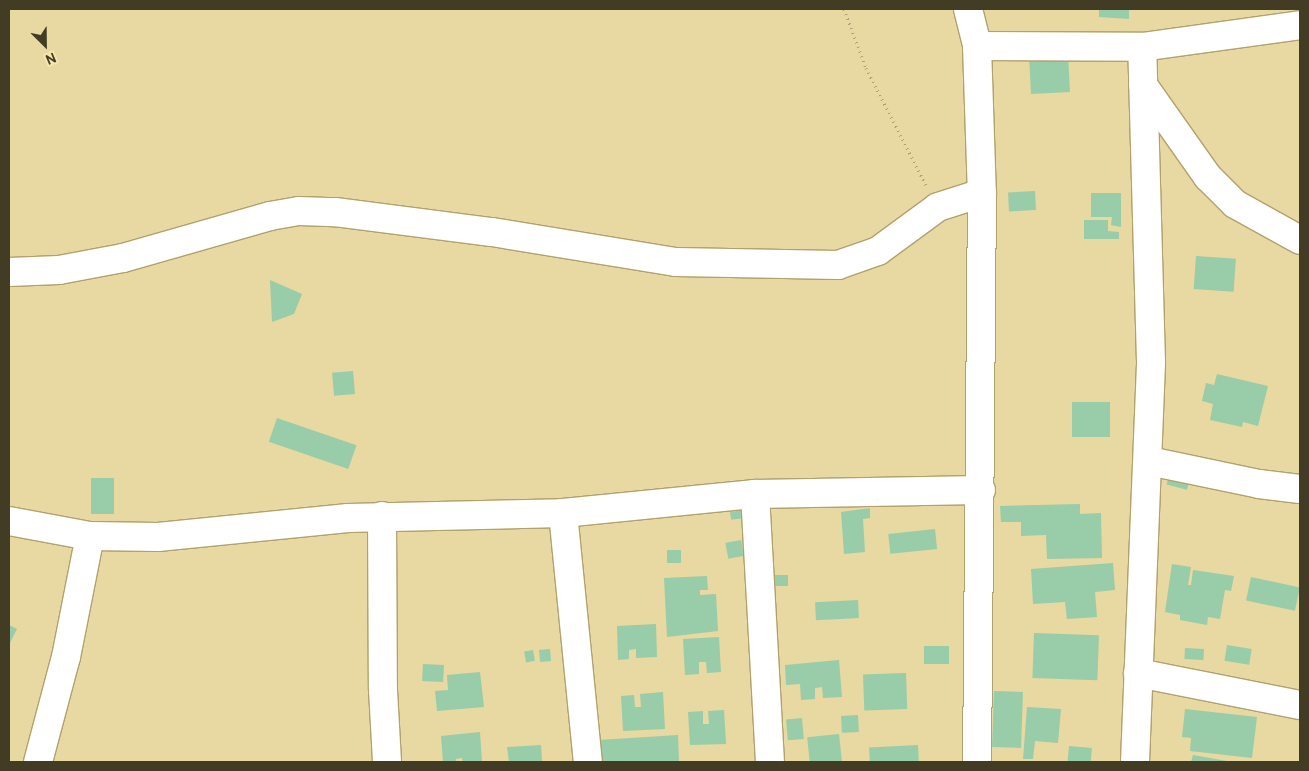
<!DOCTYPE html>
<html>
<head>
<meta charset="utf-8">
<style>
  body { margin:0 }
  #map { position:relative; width:1309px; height:771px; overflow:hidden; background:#e8d8a1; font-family:Cabin,sans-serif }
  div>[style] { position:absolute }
  .building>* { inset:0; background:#99cca8; transform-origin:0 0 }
  .path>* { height:3px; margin-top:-1.5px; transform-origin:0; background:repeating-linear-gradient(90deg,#ada075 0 1px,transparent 0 5px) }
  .roads { filter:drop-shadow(1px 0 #b1a16c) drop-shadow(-1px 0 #b1a16c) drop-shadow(0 1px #b1a16c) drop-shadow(0 -1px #b1a16c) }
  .minor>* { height:28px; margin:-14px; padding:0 14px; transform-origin:14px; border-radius:14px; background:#fff }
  span { translate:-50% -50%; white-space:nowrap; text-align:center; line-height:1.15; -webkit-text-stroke:4.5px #f5e5ae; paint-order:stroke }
  .frame { position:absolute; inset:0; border:10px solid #423c25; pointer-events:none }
  .north { position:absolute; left:20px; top:20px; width:50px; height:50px; -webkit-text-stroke:4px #f5e5ae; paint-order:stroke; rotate:157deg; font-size:14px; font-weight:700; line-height:20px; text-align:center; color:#423c25 }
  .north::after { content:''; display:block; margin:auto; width:18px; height:22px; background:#423c25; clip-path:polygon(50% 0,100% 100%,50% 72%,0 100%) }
</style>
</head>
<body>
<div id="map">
  <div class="building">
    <i style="clip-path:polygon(1099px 9px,1129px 9px,1129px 19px,1099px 17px)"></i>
    <i style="left:1068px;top:54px;width:38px;height:39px;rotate:87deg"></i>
    <i style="left:1035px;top:191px;width:19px;height:27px;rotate:87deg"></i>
    <i style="clip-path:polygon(1091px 193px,1121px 193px,1121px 227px,1111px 225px,1112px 217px,1091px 217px)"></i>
    <i style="clip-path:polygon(1084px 220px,1108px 220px,1108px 231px,1119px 232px,1119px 239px,1084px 239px)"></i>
    <i style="left:1196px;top:256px;width:40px;height:33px;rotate:4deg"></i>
    <i style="clip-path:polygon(270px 280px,302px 294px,294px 314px,272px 322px)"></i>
    <i style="left:353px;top:371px;width:23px;height:21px;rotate:85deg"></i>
    <i style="clip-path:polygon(1217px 374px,1268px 386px,1258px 426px,1243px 422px,1242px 427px,1210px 420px,1213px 404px,1202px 401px,1206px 383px,1214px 385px)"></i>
    <i style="left:1072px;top:402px;width:38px;height:35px"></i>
    <i style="left:277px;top:418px;width:84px;height:25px;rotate:19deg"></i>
    <i style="left:1170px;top:471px;width:21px;height:14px;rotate:14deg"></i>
    <i style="left:114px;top:478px;width:36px;height:23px;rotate:90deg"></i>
    <i style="clip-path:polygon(1080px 504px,1080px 514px,1101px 513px,1102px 558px,1047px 559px,1046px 535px,1021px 536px,1021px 522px,1001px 522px,1000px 506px)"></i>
    <i style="clip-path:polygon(870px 508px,870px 518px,863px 519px,865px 552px,844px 554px,841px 512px)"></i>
    <i style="left:745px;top:510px;width:8px;height:15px;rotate:83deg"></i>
    <i style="left:935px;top:529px;width:20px;height:47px;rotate:84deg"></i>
    <i style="left:741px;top:540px;width:16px;height:16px;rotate:79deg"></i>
    <i style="left:667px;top:550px;width:14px;height:13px"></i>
    <i style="clip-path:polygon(1113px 563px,1115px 590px,1095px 592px,1097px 617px,1067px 619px,1065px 602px,1033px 604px,1031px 569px)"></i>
    <i style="clip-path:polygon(1172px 564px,1191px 567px,1188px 585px,1191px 585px,1193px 570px,1234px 576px,1231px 591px,1225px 590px,1220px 619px,1208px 617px,1207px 625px,1180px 620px,1180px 615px,1165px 612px)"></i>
    <i style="left:770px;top:575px;width:18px;height:11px"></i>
    <i style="clip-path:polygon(707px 576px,708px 590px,700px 590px,700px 595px,716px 594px,718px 631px,667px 637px,664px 578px)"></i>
    <i style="left:1251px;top:577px;width:50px;height:24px;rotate:12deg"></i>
    <i style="left:858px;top:600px;width:18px;height:43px;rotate:87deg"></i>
    <i style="clip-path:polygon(656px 624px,657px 657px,636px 658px,636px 649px,629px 650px,629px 659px,618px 660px,617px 626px)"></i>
    <i style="clip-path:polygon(9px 625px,17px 629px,9px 645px)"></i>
    <i style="left:1034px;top:633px;width:65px;height:45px;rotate:2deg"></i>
    <i style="clip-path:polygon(719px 637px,721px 672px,707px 673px,706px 662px,699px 662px,699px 674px,685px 675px,683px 639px)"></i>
    <i style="left:1227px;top:645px;width:25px;height:16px;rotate:9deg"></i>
    <i style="left:924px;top:646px;width:25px;height:18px"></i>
    <i style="left:1185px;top:648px;width:19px;height:11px;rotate:3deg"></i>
    <i style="left:550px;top:649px;width:12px;height:11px;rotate:85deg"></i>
    <i style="left:533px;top:650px;width:11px;height:9px;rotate:80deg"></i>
    <i style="clip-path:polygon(839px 660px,842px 697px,823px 698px,822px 687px,815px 688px,815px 699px,801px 700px,800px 684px,786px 685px,785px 665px)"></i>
    <i style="left:423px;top:664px;width:21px;height:17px;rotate:3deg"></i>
    <i style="clip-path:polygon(480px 672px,484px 707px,437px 711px,435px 691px,448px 690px,447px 675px)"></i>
    <i style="left:906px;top:673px;width:36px;height:43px;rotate:88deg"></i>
    <i style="left:994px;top:691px;width:29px;height:56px;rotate:2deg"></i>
    <i style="clip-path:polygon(663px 692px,665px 729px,623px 731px,621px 696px,634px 695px,635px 707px,641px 707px,640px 694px)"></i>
    <i style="clip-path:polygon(1027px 707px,1061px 709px,1058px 743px,1035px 741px,1033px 759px,1023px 759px)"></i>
    <i style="clip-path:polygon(1185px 709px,1257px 717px,1252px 758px,1190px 751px,1191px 738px,1182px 737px)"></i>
    <i style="clip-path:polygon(724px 710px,726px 744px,690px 745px,688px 712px,703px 711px,703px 724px,709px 724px,708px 711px)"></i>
    <i style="left:858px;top:715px;width:17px;height:17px;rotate:87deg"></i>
    <i style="left:802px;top:718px;width:21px;height:16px;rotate:85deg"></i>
    <i style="clip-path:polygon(480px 732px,482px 762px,463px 762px,462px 758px,456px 759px,456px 762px,443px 762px,441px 736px)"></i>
    <i style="left:839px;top:734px;width:28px;height:32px;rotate:84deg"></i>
    <i style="clip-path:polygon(678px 735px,679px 762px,601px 762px,599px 740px)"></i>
    <i style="clip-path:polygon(541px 745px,542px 762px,509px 762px,507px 747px)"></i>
    <i style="left:918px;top:745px;width:17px;height:49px;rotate:87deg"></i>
    <i style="left:1069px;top:746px;width:23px;height:16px;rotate:5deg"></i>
    <i style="clip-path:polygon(1193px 755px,1227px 761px,1227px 762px,1191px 762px)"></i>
  </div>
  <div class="path">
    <i style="left:844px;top:9px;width:63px;rotate:69.6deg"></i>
    <i style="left:866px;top:68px;width:134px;rotate:62.9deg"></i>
  </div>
  <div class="roads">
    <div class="minor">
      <i style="left:968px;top:9px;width:38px;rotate:76deg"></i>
      <i style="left:977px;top:46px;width:147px;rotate:88.1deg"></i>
      <i style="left:977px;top:46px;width:165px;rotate:0.3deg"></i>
      <i style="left:1142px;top:47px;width:160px;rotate:-7.9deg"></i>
      <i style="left:1143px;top:85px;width:113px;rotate:54.8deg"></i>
      <i style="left:1208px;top:177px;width:38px;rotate:45deg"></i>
      <i style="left:1235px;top:204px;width:74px;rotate:29deg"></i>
      <i style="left:9px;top:272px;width:50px;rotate:-2.3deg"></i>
      <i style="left:59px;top:270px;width:65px;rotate:-10.6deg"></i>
      <i style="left:123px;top:258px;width:153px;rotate:-15.9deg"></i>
      <i style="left:270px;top:216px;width:29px;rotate:-10deg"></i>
      <i style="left:299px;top:211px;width:36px;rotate:2deg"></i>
      <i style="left:335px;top:212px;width:158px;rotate:7.3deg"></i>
      <i style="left:492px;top:232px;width:186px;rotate:9.3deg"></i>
      <i style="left:676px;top:262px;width:162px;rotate:1.1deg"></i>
      <i style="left:838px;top:265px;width:42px;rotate:-19.3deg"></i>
      <i style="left:878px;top:251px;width:74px;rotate:-36.3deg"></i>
      <i style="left:938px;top:207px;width:46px;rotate:-17.7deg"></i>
      <i style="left:982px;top:193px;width:569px;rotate:90.5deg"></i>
      <i style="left:1149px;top:461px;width:112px;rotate:11.8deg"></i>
      <i style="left:1259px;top:484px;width:41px;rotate:7deg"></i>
      <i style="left:755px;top:494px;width:268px;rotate:86.8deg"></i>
      <i style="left:563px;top:513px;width:250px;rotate:84.3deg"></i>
      <i style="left:382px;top:516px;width:174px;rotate:89.7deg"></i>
      <i style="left:383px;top:690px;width:72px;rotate:86.8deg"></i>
      <i style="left:9px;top:521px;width:82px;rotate:10.5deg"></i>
      <i style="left:90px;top:536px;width:68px;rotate:0.8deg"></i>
      <i style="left:158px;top:537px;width:191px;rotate:-5.7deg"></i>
      <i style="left:348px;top:518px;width:215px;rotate:-1.3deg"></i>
      <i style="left:563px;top:513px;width:193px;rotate:-5.7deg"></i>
      <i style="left:755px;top:494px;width:226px;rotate:-1deg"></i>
      <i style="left:1138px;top:673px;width:165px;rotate:11.2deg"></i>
      <i style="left:38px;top:762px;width:109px;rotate:-75.1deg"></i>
      <i style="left:66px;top:657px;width:123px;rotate:-78.8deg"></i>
      <i style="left:1135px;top:762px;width:400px;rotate:-87.7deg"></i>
      <i style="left:1151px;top:362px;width:315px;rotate:-91.6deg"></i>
    </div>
  </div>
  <div class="frame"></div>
  <div class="north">N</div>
</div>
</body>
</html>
